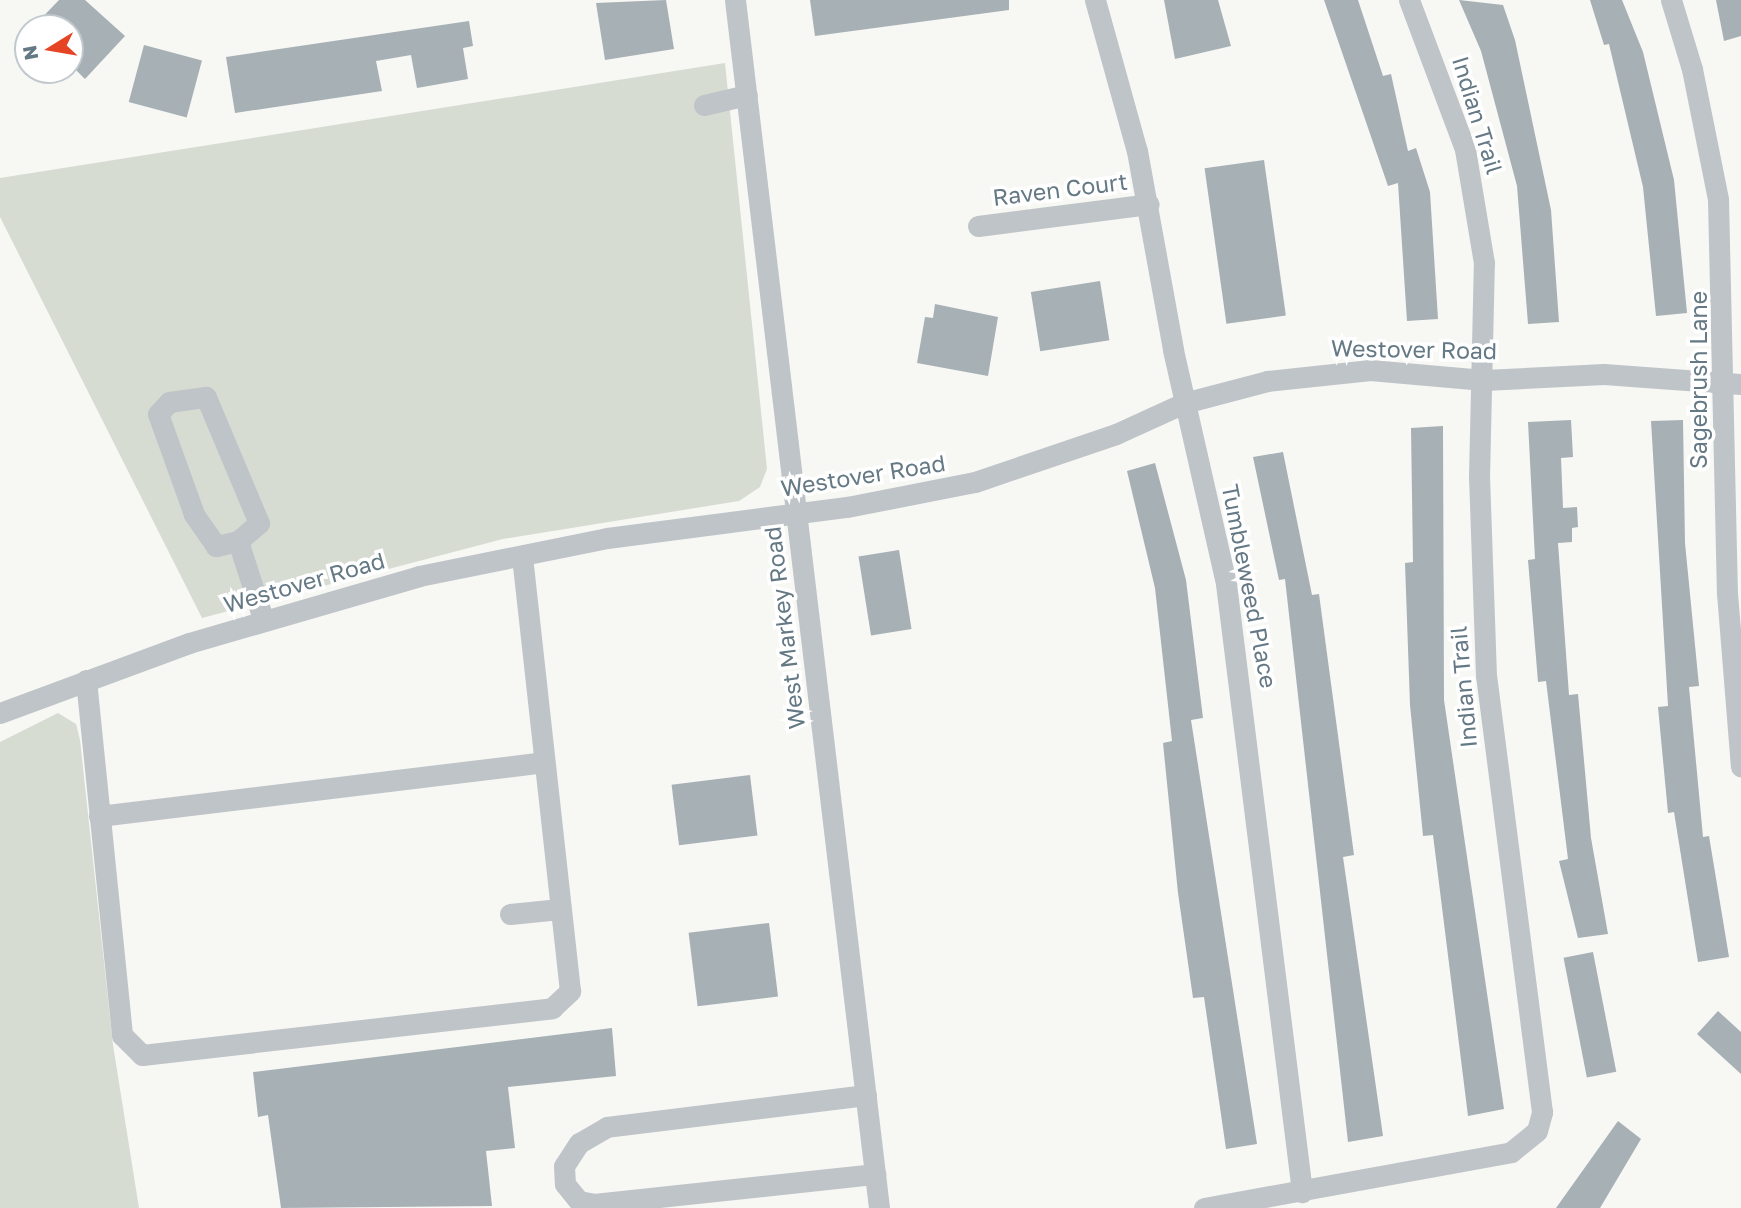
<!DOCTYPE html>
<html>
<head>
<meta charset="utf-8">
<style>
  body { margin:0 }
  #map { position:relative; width:1741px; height:1208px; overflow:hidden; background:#f7f7f4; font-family:"Golos Text",sans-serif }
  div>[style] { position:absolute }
  .green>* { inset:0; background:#d7dcd3 }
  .building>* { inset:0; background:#a6b0b5; transform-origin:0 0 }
  .minor>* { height:21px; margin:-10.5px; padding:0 10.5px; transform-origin:10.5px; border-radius:10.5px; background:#bfc4c8 }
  span { translate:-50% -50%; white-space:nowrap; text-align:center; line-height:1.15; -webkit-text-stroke:7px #fff; paint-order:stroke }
  .street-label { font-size:23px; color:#657985 }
  .north { position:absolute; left:14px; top:14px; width:70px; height:70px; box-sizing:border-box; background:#fff; border:2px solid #c1c9ce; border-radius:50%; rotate:259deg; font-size:19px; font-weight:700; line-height:28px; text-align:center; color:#657985 }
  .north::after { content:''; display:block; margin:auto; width:24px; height:32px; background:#e64525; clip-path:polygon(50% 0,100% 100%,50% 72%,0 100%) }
</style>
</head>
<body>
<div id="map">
  <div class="green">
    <i style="clip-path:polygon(725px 63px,767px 469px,760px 487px,739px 501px,503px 539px,202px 618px,0 217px,0 178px)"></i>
    <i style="clip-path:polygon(58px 713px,76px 724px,80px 740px,113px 1045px,139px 1208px,0 1208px,0 742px)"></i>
  </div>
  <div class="building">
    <i style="clip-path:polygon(59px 0,85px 0,125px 36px,85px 79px,70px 64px,70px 28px,32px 28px)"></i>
    <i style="clip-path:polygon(666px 0,674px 49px,605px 60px,596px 3px)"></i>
    <i style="clip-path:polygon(810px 0,1009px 0,1009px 10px,815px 36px)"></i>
    <i style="clip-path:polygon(1164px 0,1218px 0,1231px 46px,1175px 59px)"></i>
    <i style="clip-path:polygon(1324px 0,1358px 0,1383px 76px,1391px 74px,1408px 151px,1416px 148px,1430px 192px,1438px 319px,1407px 321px,1398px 183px,1388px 186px)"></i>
    <i style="clip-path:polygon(1459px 0,1503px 5px,1515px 40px,1551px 210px,1559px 322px,1528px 324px,1517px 186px,1481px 51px)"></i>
    <i style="clip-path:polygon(1590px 0,1622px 0,1643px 52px,1674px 180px,1687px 313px,1656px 316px,1643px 187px,1609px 44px,1604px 45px)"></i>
    <i style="clip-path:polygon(1716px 0,1741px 0,1741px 36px,1724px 41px)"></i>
    <i style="clip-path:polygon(469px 21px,473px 46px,463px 48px,468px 79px,417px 88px,411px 55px,376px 61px,382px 91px,235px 113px,226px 57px)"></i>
    <i style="left:144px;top:45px;width:60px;height:59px;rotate:15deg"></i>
    <i style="left:1264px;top:160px;width:157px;height:60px;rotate:82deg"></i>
    <i style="left:1100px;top:281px;width:60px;height:70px;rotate:81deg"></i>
    <i style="clip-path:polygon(935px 304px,998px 317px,988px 376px,917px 363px,925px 317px,933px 318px)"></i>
    <i style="clip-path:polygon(1571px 420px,1573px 457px,1561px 458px,1563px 508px,1577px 507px,1578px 527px,1572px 528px,1572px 542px,1558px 543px,1569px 695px,1578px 694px,1591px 838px,1608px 934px,1578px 938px,1559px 861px,1568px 859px,1546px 681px,1538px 682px,1528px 560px,1535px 559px,1528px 422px)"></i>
    <i style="clip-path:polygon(1683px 420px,1685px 543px,1699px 686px,1689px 687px,1703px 837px,1709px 836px,1729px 957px,1698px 962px,1674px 812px,1668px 813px,1658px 707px,1668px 706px,1651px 421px)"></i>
    <i style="clip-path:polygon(1443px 426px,1444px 700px,1504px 1109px,1468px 1116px,1433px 835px,1423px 836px,1410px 705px,1405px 563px,1413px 562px,1411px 428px)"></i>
    <i style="clip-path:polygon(1283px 452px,1312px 595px,1319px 594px,1354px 855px,1343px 857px,1383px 1136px,1348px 1142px,1285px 579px,1279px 580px,1253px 457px)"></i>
    <i style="clip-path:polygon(1155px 463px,1186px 580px,1203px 718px,1191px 720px,1257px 1144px,1226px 1149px,1204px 997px,1193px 998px,1178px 893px,1163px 743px,1172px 741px,1155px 588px,1127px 471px)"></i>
    <i style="left:899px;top:550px;width:80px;height:41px;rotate:81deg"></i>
    <i style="left:750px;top:775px;width:61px;height:79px;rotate:83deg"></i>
    <i style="left:769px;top:923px;width:74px;height:81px;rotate:83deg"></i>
    <i style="left:1593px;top:952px;width:122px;height:30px;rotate:79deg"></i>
    <i style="clip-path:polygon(1718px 1011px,1741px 1032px,1741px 1074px,1697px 1034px)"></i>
    <i style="clip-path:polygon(612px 1028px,616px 1076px,508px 1087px,515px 1148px,486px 1151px,492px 1206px,281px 1208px,268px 1115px,258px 1117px,253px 1072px)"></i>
    <i style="clip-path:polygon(1618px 1121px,1641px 1139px,1600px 1208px,1556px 1208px)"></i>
  </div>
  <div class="minor">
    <i style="left:735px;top:0;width:1217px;rotate:83.2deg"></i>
    <i style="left:1095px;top:0;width:157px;rotate:74.5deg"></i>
    <i style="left:1137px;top:151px;width:202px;rotate:79.7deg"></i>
    <i style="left:1173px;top:350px;width:240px;rotate:77.2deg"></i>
    <i style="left:1226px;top:584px;width:613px;rotate:82.87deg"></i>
    <i style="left:1671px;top:0;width:72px;rotate:73.1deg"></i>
    <i style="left:1692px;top:69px;width:133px;rotate:78.7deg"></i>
    <i style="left:1718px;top:199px;width:394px;rotate:88.7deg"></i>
    <i style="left:1727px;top:593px;width:174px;rotate:85.4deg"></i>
    <i style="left:704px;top:105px;width:44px;rotate:-13.1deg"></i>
    <i style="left:978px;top:226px;width:172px;rotate:-7.3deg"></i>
    <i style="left:206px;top:397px;width:137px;rotate:67.2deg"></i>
    <i style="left:259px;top:523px;width:28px;rotate:139deg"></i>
    <i style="left:238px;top:541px;width:23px;rotate:167deg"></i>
    <i style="left:216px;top:546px;width:39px;rotate:-125deg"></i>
    <i style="left:194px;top:514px;width:106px;rotate:-109.8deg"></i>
    <i style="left:158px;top:414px;width:16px;rotate:-47deg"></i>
    <i style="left:169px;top:402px;width:37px;rotate:-8deg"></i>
    <i style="left:238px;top:541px;width:82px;rotate:72.2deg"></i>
    <i style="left:86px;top:680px;width:357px;rotate:84.2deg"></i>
    <i style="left:122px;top:1035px;width:28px;rotate:45deg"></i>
    <i style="left:142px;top:1055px;width:413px;rotate:-6.5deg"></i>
    <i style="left:552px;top:1008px;width:25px;rotate:-43deg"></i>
    <i style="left:570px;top:991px;width:438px;rotate:-96.3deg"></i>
    <i style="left:0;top:713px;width:202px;rotate:-20.3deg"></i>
    <i style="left:189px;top:643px;width:240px;rotate:-16.2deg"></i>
    <i style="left:419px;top:576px;width:192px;rotate:-11.4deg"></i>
    <i style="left:607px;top:538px;width:242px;rotate:-7.4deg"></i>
    <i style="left:847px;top:507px;width:130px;rotate:-11.1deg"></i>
    <i style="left:975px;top:482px;width:149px;rotate:-18.8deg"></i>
    <i style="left:1116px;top:434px;width:75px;rotate:-24.5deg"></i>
    <i style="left:1184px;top:403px;width:86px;rotate:-14.8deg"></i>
    <i style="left:1267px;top:381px;width:104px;rotate:-6.1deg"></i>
    <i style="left:1370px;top:370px;width:114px;rotate:5deg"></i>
    <i style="left:1484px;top:380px;width:120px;rotate:-2.9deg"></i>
    <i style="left:1604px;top:374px;width:137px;rotate:4.2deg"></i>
    <i style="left:99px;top:816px;width:447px;rotate:-6.9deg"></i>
    <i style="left:510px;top:914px;width:50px;rotate:-5.7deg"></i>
    <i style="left:866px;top:1095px;width:261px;rotate:173deg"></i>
    <i style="left:607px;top:1127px;width:32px;rotate:150deg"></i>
    <i style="left:579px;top:1143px;width:27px;rotate:123deg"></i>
    <i style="left:564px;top:1166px;width:18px;rotate:87deg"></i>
    <i style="left:565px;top:1184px;width:22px;rotate:51deg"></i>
    <i style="left:579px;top:1201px;width:15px;rotate:11deg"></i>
    <i style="left:594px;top:1204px;width:283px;rotate:-6.1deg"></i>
    <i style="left:1204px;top:1208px;width:312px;rotate:-10.3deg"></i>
    <i style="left:1511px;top:1152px;width:33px;rotate:-39deg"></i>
    <i style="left:1537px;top:1131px;width:20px;rotate:-75deg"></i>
    <i style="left:1542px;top:1112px;width:440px;rotate:-97.3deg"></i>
    <i style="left:1486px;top:676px;width:198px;rotate:-92deg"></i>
    <i style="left:1479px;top:478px;width:215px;rotate:-88.7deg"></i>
    <i style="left:1484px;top:263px;width:116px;rotate:-99.5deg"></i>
    <i style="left:1465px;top:149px;width:159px;rotate:-110.6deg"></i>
  </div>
  <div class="street-label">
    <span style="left:1478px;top:115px;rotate:73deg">Indian Trail</span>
    <span style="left:1060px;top:189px;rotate:-7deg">Raven Court</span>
    <span style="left:1414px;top:349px;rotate:1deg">Westover Road</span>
    <span style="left:1698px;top:380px;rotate:-90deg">Sagebrush Lane</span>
    <span style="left:863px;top:475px;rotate:-9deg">Westover Road</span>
    <span style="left:304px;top:582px;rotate:-16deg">Westover Road</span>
    <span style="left:1250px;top:586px;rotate:79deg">Tumbleweed Place</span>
    <span style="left:784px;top:628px;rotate:-97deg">West Markey Road</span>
    <span style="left:1463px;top:687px;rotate:-95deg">Indian Trail</span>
  </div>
  <div class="north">N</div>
</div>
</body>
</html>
